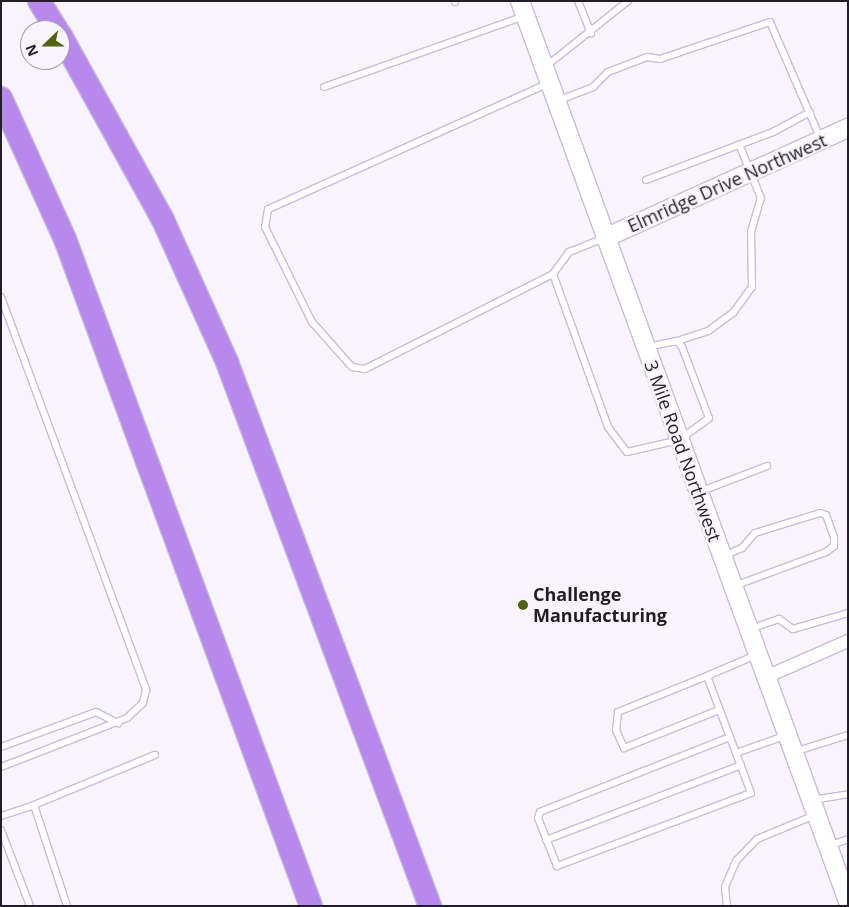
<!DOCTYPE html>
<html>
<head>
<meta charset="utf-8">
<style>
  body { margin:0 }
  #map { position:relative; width:849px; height:907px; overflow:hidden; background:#f7f4fb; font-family:"Open Sans",sans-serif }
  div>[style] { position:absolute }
  .roads { filter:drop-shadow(1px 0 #c9bbdd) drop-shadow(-1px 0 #c9bbdd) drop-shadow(0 1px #c9bbdd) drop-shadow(0 -1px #c9bbdd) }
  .lane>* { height:6px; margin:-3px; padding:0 3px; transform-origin:3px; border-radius:3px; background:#fff }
  .street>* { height:12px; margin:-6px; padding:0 6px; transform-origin:6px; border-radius:6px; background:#fff }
  .secondary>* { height:18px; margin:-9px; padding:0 9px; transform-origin:9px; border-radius:9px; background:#fff }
  .highway>* { height:22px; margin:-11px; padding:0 11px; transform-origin:11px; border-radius:11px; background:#b789ed }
  .dots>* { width:14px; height:14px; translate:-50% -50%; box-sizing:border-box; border:2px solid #f7f4fb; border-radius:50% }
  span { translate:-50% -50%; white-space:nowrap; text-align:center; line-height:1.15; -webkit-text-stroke:5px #f7f4fb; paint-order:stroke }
  .street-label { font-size:18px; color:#221d29 }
  .poi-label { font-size:18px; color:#221d29; font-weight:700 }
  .left { translate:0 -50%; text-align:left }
  .frame { position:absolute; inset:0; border:2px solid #221d29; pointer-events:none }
  .north { position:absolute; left:20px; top:20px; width:50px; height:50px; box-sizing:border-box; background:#f7f4fb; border:1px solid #a29ea7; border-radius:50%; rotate:248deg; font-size:14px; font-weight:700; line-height:20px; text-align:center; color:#221d29 }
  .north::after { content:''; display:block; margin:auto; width:18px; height:22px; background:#4f6513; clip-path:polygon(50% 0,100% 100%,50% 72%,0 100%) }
</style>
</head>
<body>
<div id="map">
  <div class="roads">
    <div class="lane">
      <i style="left:455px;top:1px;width:1px;rotate:90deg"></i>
      <i style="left:578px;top:1px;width:35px;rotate:68deg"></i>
      <i style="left:545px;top:67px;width:106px;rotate:-38.5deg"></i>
      <i style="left:549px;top:83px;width:308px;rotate:155.8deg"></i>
      <i style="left:268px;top:209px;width:18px;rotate:99deg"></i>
      <i style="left:265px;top:227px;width:106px;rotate:63.7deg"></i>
      <i style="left:312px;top:322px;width:60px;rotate:48.4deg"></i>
      <i style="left:352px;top:367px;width:13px;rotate:9deg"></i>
      <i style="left:365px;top:369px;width:211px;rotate:-26.8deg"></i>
      <i style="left:324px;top:87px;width:212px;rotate:-19.5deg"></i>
      <i style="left:557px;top:101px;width:39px;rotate:-21deg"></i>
      <i style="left:593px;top:87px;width:21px;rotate:-45deg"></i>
      <i style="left:608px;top:72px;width:42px;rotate:-21deg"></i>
      <i style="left:647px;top:57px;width:13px;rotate:9deg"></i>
      <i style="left:660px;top:59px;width:116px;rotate:-18.6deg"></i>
      <i style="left:770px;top:22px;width:129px;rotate:66.6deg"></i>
      <i style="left:646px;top:180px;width:136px;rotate:-20.7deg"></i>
      <i style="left:773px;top:132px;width:42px;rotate:-28.4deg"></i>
      <i style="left:604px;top:238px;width:38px;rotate:158deg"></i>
      <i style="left:569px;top:252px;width:27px;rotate:126deg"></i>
      <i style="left:553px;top:274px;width:163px;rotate:70.2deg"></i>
      <i style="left:608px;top:427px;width:31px;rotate:53deg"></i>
      <i style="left:627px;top:452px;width:53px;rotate:-13deg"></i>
      <i style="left:679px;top:440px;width:37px;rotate:-36deg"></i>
      <i style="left:709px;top:418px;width:76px;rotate:-110.8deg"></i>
      <i style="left:682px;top:347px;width:8px;rotate:-130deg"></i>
      <i style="left:677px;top:341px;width:31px;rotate:169deg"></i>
      <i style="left:1px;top:297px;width:419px;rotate:69.7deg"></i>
      <i style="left:146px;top:690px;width:13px;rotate:103deg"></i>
      <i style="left:143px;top:703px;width:22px;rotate:137deg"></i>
      <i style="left:127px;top:718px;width:135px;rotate:158.7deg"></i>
      <i style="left:677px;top:341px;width:33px;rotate:-18deg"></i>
      <i style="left:708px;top:331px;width:31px;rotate:-36deg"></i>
      <i style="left:733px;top:313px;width:32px;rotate:-54deg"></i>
      <i style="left:752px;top:287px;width:55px;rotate:-91deg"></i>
      <i style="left:751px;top:232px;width:35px;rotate:-74deg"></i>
      <i style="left:761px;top:198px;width:58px;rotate:-112.2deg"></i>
      <i style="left:699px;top:492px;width:73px;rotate:-20.9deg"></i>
      <i style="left:724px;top:556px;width:20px;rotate:-24deg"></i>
      <i style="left:742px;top:548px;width:20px;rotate:-49deg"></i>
      <i style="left:755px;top:533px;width:68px;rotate:-17.1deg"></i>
      <i style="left:820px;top:513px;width:6px;rotate:18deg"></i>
      <i style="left:826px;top:515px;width:23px;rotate:70deg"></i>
      <i style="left:834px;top:537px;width:9px;rotate:90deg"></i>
      <i style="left:834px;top:546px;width:10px;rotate:143deg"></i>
      <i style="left:826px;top:552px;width:98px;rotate:159.7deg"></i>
      <i style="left:750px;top:629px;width:31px;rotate:-19deg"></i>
      <i style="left:779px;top:619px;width:17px;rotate:36deg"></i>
      <i style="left:793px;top:629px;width:57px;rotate:-16.2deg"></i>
      <i style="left:756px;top:655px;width:53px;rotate:156.8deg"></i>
      <i style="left:707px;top:676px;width:82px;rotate:69.4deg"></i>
      <i style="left:736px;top:753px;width:54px;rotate:-19.4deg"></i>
      <i style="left:707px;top:676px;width:96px;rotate:158deg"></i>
      <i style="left:618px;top:712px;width:18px;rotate:96deg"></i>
      <i style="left:616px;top:730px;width:20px;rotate:66deg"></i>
      <i style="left:624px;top:748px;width:102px;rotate:-21.8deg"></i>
      <i style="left:730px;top:737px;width:204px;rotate:158.5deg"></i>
      <i style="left:540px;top:812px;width:6px;rotate:108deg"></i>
      <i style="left:538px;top:818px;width:52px;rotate:68.4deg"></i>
      <i style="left:557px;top:866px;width:207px;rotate:-20.6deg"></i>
      <i style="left:751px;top:793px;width:43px;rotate:-110.6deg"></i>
      <i style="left:1px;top:747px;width:101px;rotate:-20.2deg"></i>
      <i style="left:96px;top:712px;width:25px;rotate:27deg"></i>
      <i style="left:794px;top:752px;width:57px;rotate:-17.5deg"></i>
      <i style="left:812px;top:800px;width:36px;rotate:-9deg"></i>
      <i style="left:34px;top:805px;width:131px;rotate:-22.5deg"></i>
      <i style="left:1px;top:816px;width:35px;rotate:-18deg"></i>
      <i style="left:34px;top:805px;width:106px;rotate:71.9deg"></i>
      <i style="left:1px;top:830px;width:81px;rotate:69.1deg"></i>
      <i style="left:546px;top:840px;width:209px;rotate:-21deg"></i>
      <i style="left:829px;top:846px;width:20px;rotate:-20deg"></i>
      <i style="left:727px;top:906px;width:19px;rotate:-96deg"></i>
      <i style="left:725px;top:887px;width:28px;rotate:-67deg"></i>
      <i style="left:736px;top:861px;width:30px;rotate:-46deg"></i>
      <i style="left:757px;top:839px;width:63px;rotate:-22.5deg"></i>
    </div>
    <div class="street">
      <i style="left:766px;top:677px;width:90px;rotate:-23.7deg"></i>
    </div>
    <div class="secondary">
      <i style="left:520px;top:1px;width:958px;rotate:69.98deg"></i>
      <i style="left:605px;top:238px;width:267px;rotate:-24.4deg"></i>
    </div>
    <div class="highway">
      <i style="left:39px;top:1px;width:34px;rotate:58deg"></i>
      <i style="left:60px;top:34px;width:213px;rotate:61deg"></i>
      <i style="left:163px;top:220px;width:156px;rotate:65.7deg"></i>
      <i style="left:227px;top:362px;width:581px;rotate:69.54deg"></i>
      <i style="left:1px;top:98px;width:155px;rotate:65.6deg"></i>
      <i style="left:65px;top:239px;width:711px;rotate:69.76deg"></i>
    </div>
  </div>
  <div class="dots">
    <i style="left:523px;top:605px;background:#4f6513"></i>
  </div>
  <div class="street-label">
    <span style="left:727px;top:183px;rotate:-24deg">Elmridge Drive Northwest</span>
    <span style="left:683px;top:451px;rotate:70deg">3 Mile Road Northwest</span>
  </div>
  <div class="poi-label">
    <span class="left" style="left:533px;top:605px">Challenge<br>Manufacturing</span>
  </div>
  <div class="frame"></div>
  <div class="north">N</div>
</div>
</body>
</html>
